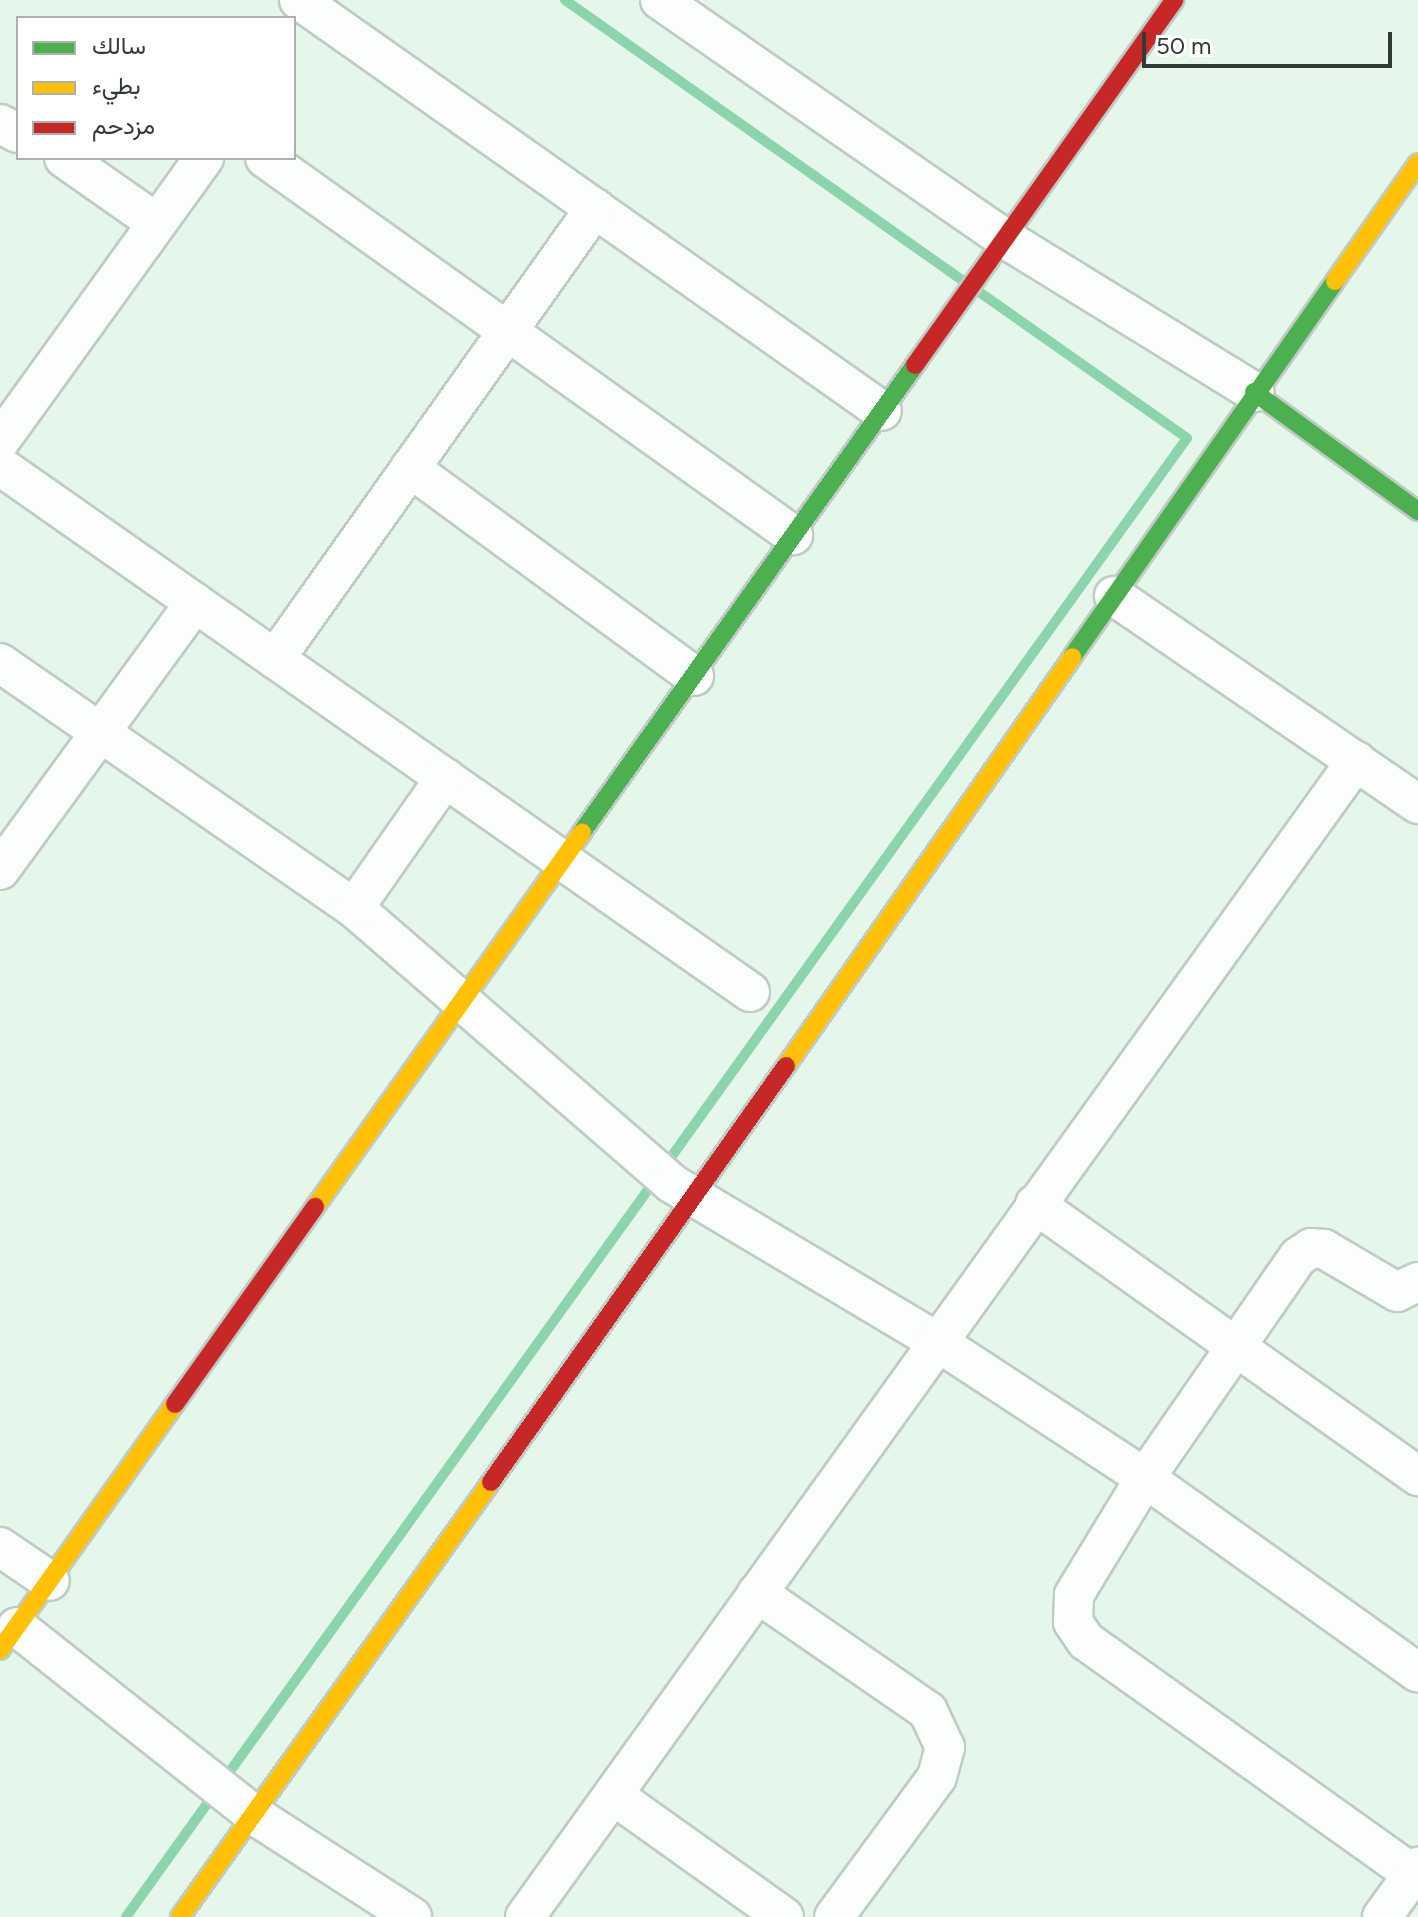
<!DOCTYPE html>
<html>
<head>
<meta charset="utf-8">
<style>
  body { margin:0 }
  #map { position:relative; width:1418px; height:1917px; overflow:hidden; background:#e5f6eb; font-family:Figtree,Vazirmatn,sans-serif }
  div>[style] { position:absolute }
  .stream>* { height:10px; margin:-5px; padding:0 5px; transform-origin:5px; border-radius:5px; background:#8cd4ab }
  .roads { filter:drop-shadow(2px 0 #beccc3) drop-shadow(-2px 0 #beccc3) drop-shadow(0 2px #beccc3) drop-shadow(0 -2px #beccc3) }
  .street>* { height:38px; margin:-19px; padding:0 19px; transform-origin:19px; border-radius:19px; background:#fbfefc }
  .fast>* { height:18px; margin:-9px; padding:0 9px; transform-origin:9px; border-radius:9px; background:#4caf50 }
  .slow>* { height:18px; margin:-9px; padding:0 9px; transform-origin:9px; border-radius:9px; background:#ffc107 }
  .jam>* { height:18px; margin:-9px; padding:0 9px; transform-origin:9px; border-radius:9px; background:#c62828 }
  span { translate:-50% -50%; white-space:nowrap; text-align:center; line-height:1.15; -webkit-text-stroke:7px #fff; paint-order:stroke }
  .legend { position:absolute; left:16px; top:16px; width:280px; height:144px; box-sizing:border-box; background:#fff; border:2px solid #acb1ae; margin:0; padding:10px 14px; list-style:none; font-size:24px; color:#2f3b34 }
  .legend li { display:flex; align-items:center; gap:16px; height:40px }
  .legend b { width:40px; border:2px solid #acb1ae }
  .scale { position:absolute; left:1142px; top:32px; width:250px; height:36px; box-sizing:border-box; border:4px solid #2f3b34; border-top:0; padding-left:10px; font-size:24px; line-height:28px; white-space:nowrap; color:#2f3b34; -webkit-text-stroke:6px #fff; paint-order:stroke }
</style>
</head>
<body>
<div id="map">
  <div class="stream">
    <i style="left:565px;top:0;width:486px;rotate:35.2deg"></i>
    <i style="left:664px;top:1167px;width:897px;rotate:-54.34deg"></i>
    <i style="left:1187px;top:438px;width:256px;rotate:-144.9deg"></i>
    <i style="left:223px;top:1781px;width:740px;rotate:-54.29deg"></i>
    <i style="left:126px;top:1917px;width:151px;rotate:-54.4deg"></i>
  </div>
  <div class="roads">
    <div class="street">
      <i style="left:299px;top:0;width:713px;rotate:35.18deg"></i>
      <i style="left:660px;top:0;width:418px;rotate:34.7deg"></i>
      <i style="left:1004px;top:238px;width:294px;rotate:31.6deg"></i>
      <i style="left:0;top:124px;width:20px;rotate:27deg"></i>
      <i style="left:64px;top:158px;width:113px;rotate:35deg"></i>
      <i style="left:265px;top:158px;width:649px;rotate:35.53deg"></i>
      <i style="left:0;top:441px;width:349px;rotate:-54.2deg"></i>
      <i style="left:0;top:466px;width:916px;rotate:35.04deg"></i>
      <i style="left:410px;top:468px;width:352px;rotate:36.2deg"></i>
      <i style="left:1114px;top:596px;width:368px;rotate:34.4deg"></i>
      <i style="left:275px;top:659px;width:553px;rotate:-54.64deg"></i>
      <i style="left:0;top:663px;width:431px;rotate:34.7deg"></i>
      <i style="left:354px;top:908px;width:420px;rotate:40.9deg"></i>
      <i style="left:671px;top:1183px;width:309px;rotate:30.8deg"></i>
      <i style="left:936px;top:1341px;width:250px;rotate:33.2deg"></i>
      <i style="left:1145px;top:1478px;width:335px;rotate:35.5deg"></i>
      <i style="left:0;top:870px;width:331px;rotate:-53.9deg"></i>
      <i style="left:354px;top:908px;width:159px;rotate:-55deg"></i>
      <i style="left:1035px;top:1204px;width:470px;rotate:35.4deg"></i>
      <i style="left:1418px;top:1282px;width:23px;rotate:155deg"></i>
      <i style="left:1397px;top:1292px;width:85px;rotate:-149.5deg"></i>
      <i style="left:1324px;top:1249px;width:13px;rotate:-176deg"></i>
      <i style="left:1311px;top:1248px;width:16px;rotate:145deg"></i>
      <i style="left:1298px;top:1257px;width:269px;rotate:124.7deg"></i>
      <i style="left:1145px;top:1478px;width:137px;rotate:121.3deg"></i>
      <i style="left:1074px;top:1595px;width:27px;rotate:92deg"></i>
      <i style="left:1073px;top:1622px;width:23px;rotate:56deg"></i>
      <i style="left:1086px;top:1641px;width:408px;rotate:35.5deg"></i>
      <i style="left:0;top:1547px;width:60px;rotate:34.2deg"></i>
      <i style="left:757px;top:1593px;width:208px;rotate:34.6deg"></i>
      <i style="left:928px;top:1711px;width:40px;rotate:65deg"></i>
      <i style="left:945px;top:1747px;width:31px;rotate:105deg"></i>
      <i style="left:937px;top:1777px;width:174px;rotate:126.3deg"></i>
      <i style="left:17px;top:1627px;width:303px;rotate:38.4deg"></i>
      <i style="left:254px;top:1815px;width:188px;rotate:32.8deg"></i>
      <i style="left:613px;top:1795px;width:210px;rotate:35.5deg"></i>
      <i style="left:525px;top:1917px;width:1424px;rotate:-54.29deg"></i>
      <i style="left:1382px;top:1917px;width:62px;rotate:-54.2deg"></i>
    </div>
    <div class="fast">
      <i style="left:1254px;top:392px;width:203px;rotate:36deg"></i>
      <i style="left:1072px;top:657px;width:459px;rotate:-55deg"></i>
      <i style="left:582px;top:832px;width:574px;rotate:-54.51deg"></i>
    </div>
    <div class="slow">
      <i style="left:1335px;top:281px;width:144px;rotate:-54.9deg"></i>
      <i style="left:786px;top:1066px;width:499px;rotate:-55deg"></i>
      <i style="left:315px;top:1207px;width:460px;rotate:-54.5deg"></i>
      <i style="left:0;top:1650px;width:302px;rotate:-54.6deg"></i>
      <i style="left:180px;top:1917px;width:535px;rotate:-54.44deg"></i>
    </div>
    <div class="jam">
      <i style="left:915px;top:365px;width:448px;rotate:-54.6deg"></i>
      <i style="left:175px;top:1404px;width:242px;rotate:-54.6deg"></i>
      <i style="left:491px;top:1482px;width:510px;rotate:-54.66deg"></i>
    </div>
  </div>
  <ul class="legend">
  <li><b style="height:10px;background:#4caf50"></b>سالك</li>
  <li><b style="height:10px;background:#ffc107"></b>بطيء</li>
  <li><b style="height:10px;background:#c62828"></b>مزدحم</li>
  </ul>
  <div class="scale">50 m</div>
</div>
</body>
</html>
